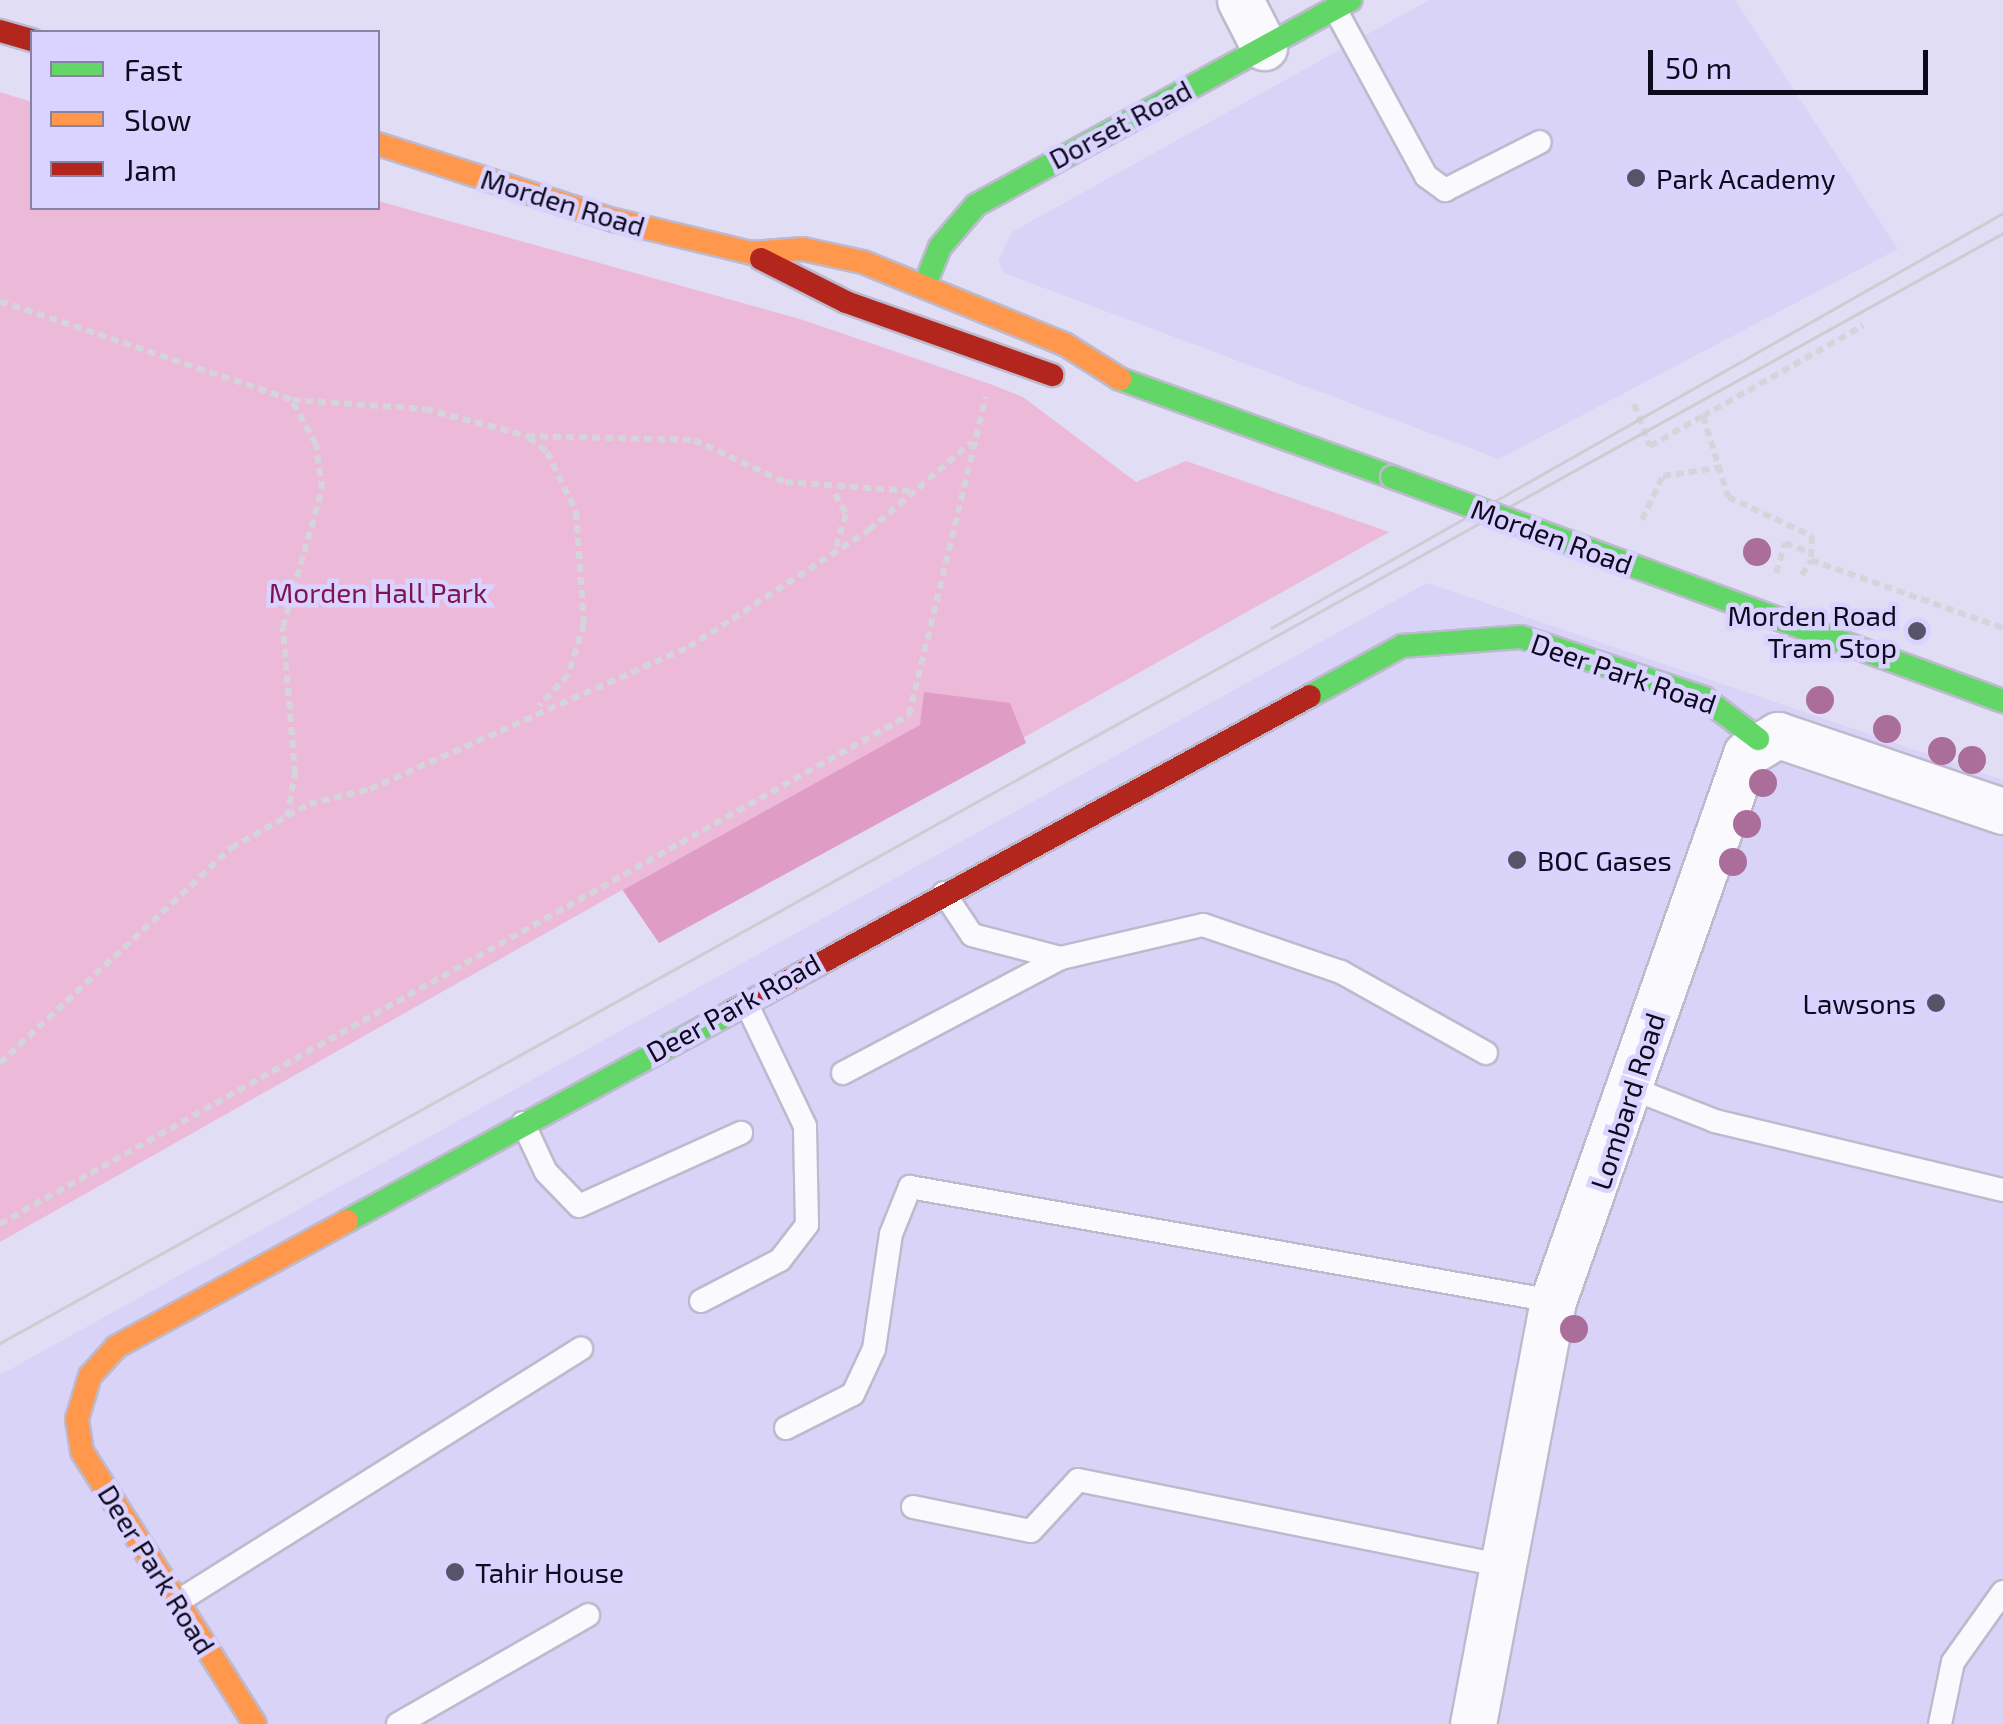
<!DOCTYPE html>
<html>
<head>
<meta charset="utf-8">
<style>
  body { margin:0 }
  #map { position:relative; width:2003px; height:1724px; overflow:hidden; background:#e1ddf5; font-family:"Exo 2",sans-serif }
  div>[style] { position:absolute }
  .built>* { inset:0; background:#d9d3f8 }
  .green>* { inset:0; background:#edb9d9 }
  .forest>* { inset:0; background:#df9dc6 }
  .path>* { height:6px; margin-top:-3px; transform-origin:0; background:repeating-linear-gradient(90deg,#d5d4db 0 8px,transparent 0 13px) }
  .roads { filter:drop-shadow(2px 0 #bdbace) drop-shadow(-2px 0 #bdbace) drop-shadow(0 2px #bdbace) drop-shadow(0 -2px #bdbace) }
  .lane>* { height:22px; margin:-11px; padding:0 11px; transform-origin:11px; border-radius:11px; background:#fafafe }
  .street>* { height:45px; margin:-22.5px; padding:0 22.5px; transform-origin:22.5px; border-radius:22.5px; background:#fafafe }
  .fast>* { height:22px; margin:-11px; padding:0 11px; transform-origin:11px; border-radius:11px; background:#63d668 }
  .slow>* { height:22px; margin:-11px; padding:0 11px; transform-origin:11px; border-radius:11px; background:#ff974d }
  .jam>* { height:22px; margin:-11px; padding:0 11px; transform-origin:11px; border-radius:11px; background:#b3261e }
  .tram>* { height:2.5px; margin:-1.25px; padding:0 1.25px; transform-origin:1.25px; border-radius:1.25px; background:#cdccd3 }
  .bridges { filter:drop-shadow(2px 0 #bdbace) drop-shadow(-2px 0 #bdbace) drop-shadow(0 2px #bdbace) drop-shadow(0 -2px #bdbace) }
  .fast-bridge>* { height:22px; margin:-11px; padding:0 11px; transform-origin:11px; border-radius:11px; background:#63d668 }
  .trees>* { width:28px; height:28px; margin:-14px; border-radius:50%; background:#ab6e9a }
  .dots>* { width:28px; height:28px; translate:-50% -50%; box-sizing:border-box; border:5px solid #dad3ff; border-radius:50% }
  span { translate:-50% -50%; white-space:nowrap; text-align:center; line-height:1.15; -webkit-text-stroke:9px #dad3ff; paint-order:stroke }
  .street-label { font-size:28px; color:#0e091c }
  .poi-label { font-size:28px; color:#0e091c }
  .left { translate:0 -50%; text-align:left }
  .right { translate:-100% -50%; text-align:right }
  .park-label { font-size:28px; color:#7f134f }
  .legend { position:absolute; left:30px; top:30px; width:350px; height:180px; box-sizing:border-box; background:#dad3ff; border:2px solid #8882a4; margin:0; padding:12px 18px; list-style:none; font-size:30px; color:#0e091c }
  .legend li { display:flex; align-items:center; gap:20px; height:50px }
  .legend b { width:50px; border:2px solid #8882a4 }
  .scale { position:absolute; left:1648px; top:50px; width:280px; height:45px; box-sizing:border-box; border:5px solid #0e091c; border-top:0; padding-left:12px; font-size:30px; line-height:35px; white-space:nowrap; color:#0e091c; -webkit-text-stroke:8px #dad3ff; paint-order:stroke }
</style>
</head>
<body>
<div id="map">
  <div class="built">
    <i style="clip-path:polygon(1429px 0,1735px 0,1898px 249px,1499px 459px,1004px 273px,998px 261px,1012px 232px)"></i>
    <i style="clip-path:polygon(1427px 583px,2003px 780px,2003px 1724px,0 1724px,0 1375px)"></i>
  </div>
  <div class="green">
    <i style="clip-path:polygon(0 92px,32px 102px,32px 208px,378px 201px,803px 320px,990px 384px,1023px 397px,1136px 482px,1186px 461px,1389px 532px,659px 943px,622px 890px,0 1242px)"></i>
  </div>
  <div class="forest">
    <i style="clip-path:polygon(924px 692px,1010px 703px,1026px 743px,659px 943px,623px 890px,920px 725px)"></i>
  </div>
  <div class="path">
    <i style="left:0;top:301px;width:308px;rotate:18.7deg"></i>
    <i style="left:292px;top:400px;width:133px;rotate:3.9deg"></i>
    <i style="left:425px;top:409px;width:106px;rotate:14.8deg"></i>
    <i style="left:527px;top:436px;width:167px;rotate:1.4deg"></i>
    <i style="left:694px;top:440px;width:100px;rotate:24.8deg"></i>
    <i style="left:785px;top:482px;width:126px;rotate:4.1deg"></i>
    <i style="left:1634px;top:404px;width:45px;rotate:69.1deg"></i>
    <i style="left:1650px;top:446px;width:61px;rotate:-29.5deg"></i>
    <i style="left:1703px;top:416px;width:85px;rotate:72.8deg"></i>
    <i style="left:1728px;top:497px;width:93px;rotate:24.9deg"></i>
    <i style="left:1812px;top:536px;width:24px;rotate:92deg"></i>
    <i style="left:1811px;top:560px;width:204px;rotate:19.5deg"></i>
    <i style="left:1703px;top:416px;width:184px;rotate:-29.4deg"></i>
    <i style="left:529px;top:438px;width:23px;rotate:38deg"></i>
    <i style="left:547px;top:452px;width:67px;rotate:64.2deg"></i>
    <i style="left:576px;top:512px;width:112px;rotate:85.9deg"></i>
    <i style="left:584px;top:624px;width:53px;rotate:107.4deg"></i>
    <i style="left:568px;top:675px;width:42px;rotate:133.1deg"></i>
    <i style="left:835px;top:494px;width:23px;rotate:61deg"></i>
    <i style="left:846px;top:514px;width:38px;rotate:107deg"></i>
    <i style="left:1642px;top:520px;width:49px;rotate:-64.5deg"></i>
    <i style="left:1663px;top:476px;width:60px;rotate:-8.7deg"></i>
    <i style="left:1776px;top:573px;width:31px;rotate:-73deg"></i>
    <i style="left:1785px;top:543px;width:22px;rotate:21deg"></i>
    <i style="left:1802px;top:575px;width:17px;rotate:-59deg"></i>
    <i style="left:287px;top:817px;width:44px;rotate:-79.5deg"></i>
    <i style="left:295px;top:774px;width:147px;rotate:-94.7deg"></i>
    <i style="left:283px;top:627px;width:143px;rotate:-74.2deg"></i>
    <i style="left:322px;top:489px;width:45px;rotate:-97.6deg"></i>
    <i style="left:316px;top:444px;width:49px;rotate:-119.2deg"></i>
    <i style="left:0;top:1063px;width:316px;rotate:-42.9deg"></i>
    <i style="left:231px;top:848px;width:90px;rotate:-29.4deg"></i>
    <i style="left:309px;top:804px;width:63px;rotate:-13.8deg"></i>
    <i style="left:370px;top:789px;width:349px;rotate:-24deg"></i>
    <i style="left:689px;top:647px;width:215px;rotate:-33deg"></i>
    <i style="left:869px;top:530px;width:135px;rotate:-40.5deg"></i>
    <i style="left:0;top:1224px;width:1042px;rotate:-29.25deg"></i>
    <i style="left:909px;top:715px;width:327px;rotate:-76.4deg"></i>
  </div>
  <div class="roads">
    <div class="lane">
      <i style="left:1335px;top:9px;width:190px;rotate:61.4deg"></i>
      <i style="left:1426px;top:176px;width:24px;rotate:36deg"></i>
      <i style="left:1445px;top:190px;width:106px;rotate:-26.8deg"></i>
      <i style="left:944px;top:893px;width:50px;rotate:56.3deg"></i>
      <i style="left:972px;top:935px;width:92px;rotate:14.5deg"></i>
      <i style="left:1061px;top:958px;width:146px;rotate:-13.1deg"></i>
      <i style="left:1203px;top:925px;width:146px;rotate:18.8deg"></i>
      <i style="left:1341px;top:972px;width:166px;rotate:29.2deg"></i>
      <i style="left:843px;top:1073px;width:246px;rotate:-27.8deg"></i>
      <i style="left:1628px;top:1087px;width:93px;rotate:21.3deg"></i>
      <i style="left:1715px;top:1121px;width:296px;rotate:13.5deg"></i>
      <i style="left:523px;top:1123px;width:54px;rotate:64.9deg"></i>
      <i style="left:546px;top:1172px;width:47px;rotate:45.9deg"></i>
      <i style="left:579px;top:1206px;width:178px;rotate:-24.3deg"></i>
      <i style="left:701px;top:1301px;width:89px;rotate:-27.4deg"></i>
      <i style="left:780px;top:1260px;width:44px;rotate:-52.4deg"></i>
      <i style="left:807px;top:1225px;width:99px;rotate:-91.2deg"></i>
      <i style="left:805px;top:1126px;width:136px;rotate:-115.6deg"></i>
      <i style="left:786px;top:1428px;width:75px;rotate:-26.9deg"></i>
      <i style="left:853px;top:1394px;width:50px;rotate:-65deg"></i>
      <i style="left:874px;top:1349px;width:116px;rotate:-81.6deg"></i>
      <i style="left:891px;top:1234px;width:51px;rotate:-68deg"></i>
      <i style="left:910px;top:1187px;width:653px;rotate:10.05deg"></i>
      <i style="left:913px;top:1507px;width:120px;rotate:11.5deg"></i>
      <i style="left:1031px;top:1531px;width:69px;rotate:-47.3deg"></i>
      <i style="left:1078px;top:1480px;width:434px;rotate:11.4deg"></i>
      <i style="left:177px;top:1602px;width:477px;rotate:-32.1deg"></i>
      <i style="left:398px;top:1724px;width:219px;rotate:-29.8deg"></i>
      <i style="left:1940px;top:1724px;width:63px;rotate:-78.2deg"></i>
      <i style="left:1953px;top:1662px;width:86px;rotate:-54.5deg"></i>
    </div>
    <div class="street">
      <i style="left:1240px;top:0;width:53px;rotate:62.9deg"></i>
      <i style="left:1473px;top:1724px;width:430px;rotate:-79.3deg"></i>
      <i style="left:1553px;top:1301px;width:580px;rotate:-70.57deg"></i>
      <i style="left:1746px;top:754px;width:37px;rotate:-31deg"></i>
      <i style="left:1778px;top:735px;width:237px;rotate:18.7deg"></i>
    </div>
    <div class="fast">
      <i style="left:924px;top:287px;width:43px;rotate:-68.2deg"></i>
      <i style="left:940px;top:247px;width:55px;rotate:-49.4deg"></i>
      <i style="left:976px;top:205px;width:427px;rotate:-28.7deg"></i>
      <i style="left:1120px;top:379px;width:289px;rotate:19.8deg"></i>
      <i style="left:1571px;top:543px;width:460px;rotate:20.1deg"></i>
      <i style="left:1310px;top:696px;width:105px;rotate:-28.5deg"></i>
      <i style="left:1402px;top:646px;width:119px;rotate:-4.3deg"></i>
      <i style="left:1521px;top:637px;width:193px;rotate:18.4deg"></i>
      <i style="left:1704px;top:698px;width:68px;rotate:37.2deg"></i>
      <i style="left:347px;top:1221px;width:439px;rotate:-28.5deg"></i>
    </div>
    <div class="slow">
      <i style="left:378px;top:144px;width:248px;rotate:17.9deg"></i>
      <i style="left:614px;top:220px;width:141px;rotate:13.5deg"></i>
      <i style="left:751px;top:253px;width:52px;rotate:-4.4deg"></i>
      <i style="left:803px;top:249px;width:61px;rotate:12.2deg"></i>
      <i style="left:863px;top:262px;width:219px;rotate:22.2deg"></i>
      <i style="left:1066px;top:345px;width:64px;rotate:32.2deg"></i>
      <i style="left:255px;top:1724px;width:323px;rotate:-122.4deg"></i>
      <i style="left:82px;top:1451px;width:32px;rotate:-99deg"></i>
      <i style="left:77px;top:1419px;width:45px;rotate:-73.2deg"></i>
      <i style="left:90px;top:1376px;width:39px;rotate:-48deg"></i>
      <i style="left:116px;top:1347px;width:263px;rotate:-28.6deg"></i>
    </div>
    <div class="jam">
      <i style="left:0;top:31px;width:33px;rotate:16deg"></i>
      <i style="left:761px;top:259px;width:95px;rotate:26.8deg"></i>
      <i style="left:846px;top:302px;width:219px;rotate:19.5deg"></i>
      <i style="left:733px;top:1011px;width:657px;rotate:-28.63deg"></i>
    </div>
  </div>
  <div class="tram">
    <i style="left:1271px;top:628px;width:841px;rotate:-29.55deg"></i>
    <i style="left:0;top:1343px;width:2290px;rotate:-28.99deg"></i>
  </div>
  <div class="bridges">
    <div class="fast-bridge">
      <i style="left:1392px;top:477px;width:191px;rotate:20.2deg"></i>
    </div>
  </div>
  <div class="trees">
    <i style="left:1757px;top:552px"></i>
    <i style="left:1820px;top:700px"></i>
    <i style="left:1887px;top:729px"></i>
    <i style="left:1942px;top:751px"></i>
    <i style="left:1972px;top:760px"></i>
    <i style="left:1763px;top:783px"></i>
    <i style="left:1747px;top:824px"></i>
    <i style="left:1733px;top:862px"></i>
    <i style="left:1574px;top:1329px"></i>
  </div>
  <div class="dots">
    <i style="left:1636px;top:178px;background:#585368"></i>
    <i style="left:1917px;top:631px;background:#585368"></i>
    <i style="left:1517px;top:860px;background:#585368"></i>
    <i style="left:1936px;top:1003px;background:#585368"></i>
    <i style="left:455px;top:1572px;background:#585368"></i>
  </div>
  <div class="street-label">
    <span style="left:1120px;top:124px;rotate:-28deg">Dorset Road</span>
    <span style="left:563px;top:202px;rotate:17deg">Morden Road</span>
    <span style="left:1552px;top:536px;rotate:20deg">Morden Road</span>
    <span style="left:1624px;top:673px;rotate:19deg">Deer Park Road</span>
    <span style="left:733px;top:1007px;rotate:-29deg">Deer Park Road</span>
    <span style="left:1627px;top:1101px;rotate:-72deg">Lombard Road</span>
    <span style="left:157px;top:1569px;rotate:58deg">Deer Park Road</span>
  </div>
  <div class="poi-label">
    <span class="left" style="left:1656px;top:178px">Park Academy</span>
    <span class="right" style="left:1897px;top:631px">Morden Road<br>Tram Stop</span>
    <span class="left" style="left:1537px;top:860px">BOC Gases</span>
    <span class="right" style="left:1916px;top:1003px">Lawsons</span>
    <span class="left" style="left:475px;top:1572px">Tahir House</span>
  </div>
  <div class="park-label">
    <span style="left:378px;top:592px">Morden Hall Park</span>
  </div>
  <ul class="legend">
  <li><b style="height:12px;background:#63d668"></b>Fast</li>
  <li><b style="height:12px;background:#ff974d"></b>Slow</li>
  <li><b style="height:12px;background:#b3261e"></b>Jam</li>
  </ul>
  <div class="scale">50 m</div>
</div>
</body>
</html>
